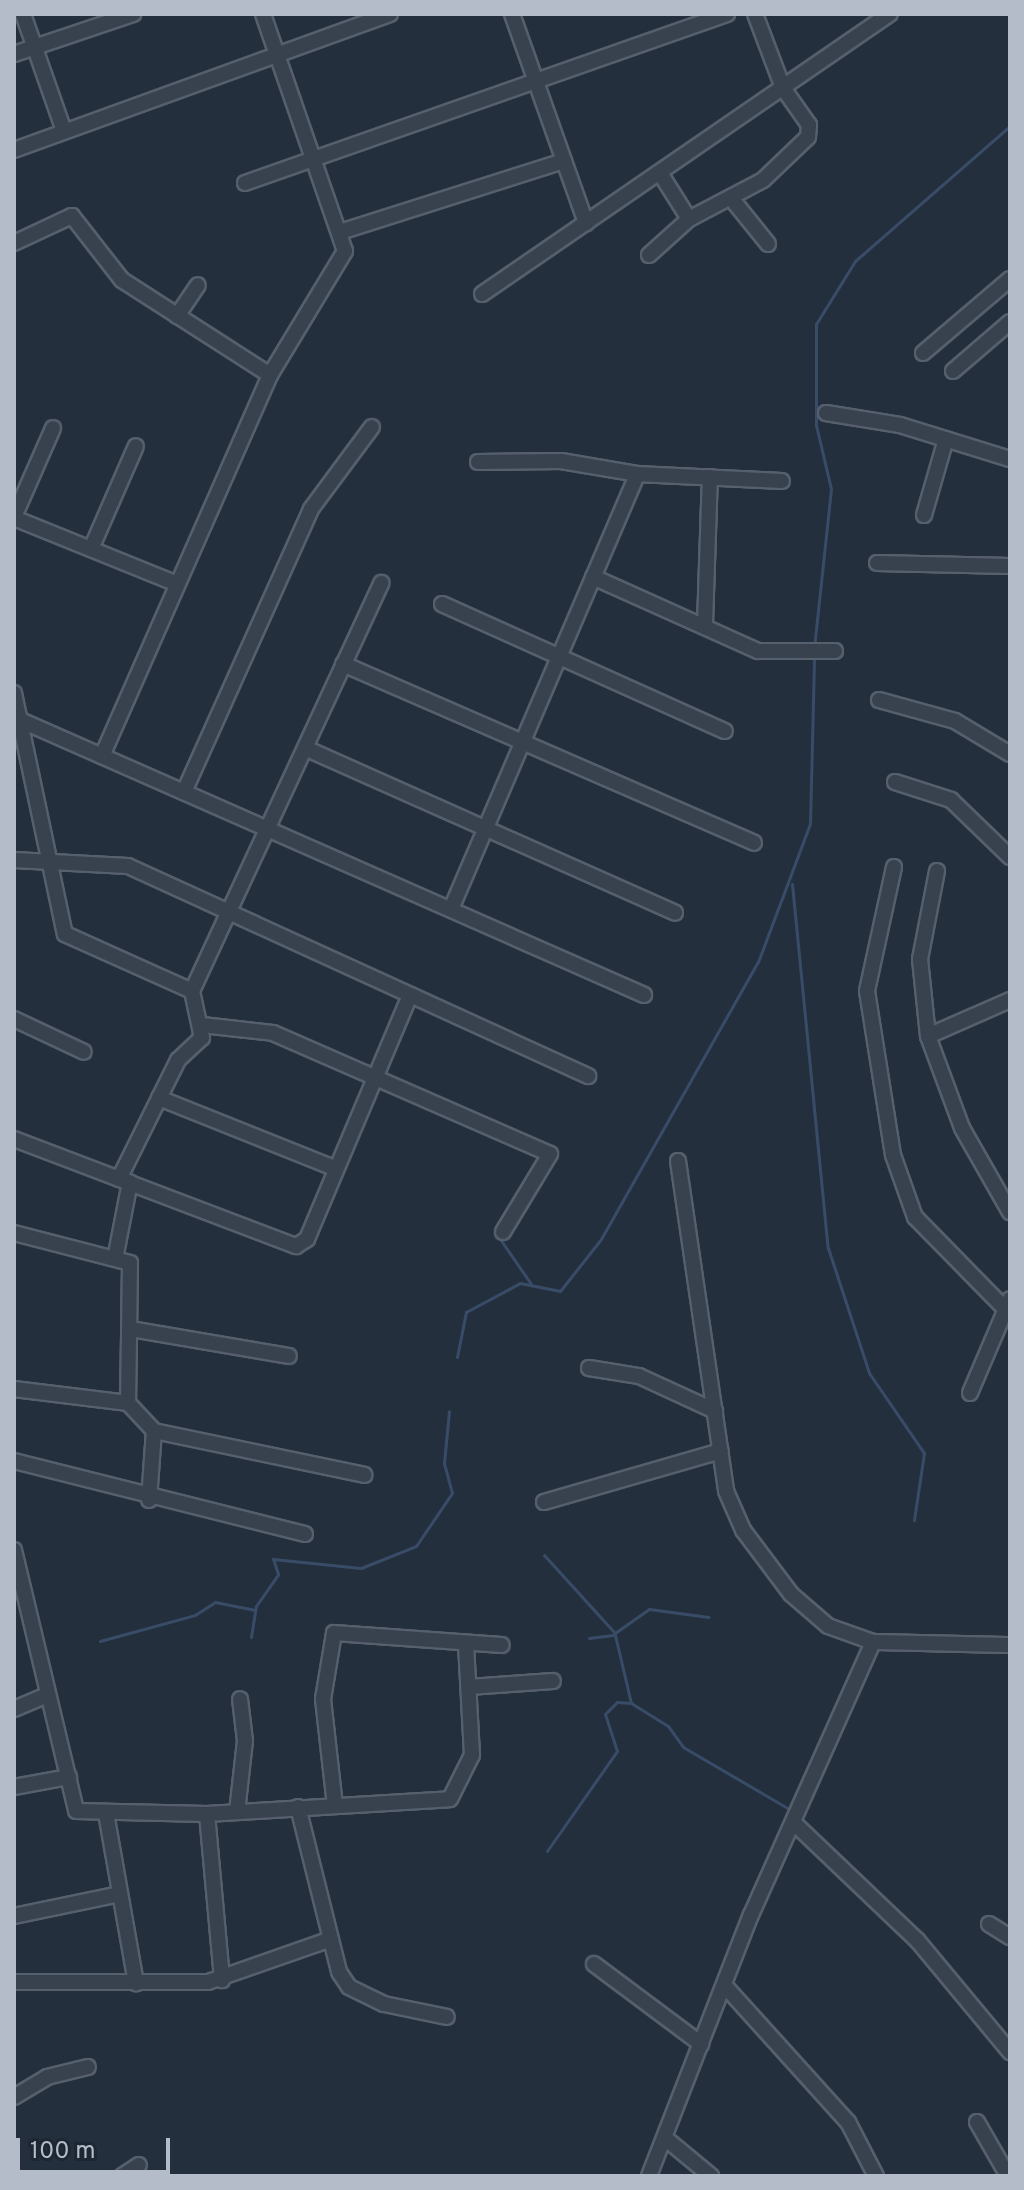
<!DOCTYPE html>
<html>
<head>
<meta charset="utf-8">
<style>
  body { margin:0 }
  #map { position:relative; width:1024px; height:2190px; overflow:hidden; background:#242f3e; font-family:Overpass,sans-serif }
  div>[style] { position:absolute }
  .stream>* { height:3px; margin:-1.5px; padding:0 1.5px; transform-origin:1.5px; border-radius:1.5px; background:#394c67 }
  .roads { filter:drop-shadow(2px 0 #565f6c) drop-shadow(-2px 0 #565f6c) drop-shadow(0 2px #565f6c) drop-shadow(0 -2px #565f6c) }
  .minor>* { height:14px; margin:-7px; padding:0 7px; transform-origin:7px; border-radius:7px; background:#38414e }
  span { translate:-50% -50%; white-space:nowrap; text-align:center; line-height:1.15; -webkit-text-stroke:7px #1d2633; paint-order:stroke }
  .frame { position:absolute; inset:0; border:16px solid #b4bcc9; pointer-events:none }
  .scale { position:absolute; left:16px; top:2138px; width:154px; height:36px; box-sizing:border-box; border:4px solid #b4bcc9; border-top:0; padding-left:10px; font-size:24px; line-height:28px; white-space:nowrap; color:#b4bcc9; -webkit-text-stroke:6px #1d2633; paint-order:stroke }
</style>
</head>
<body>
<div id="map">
  <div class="stream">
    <i style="left:814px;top:648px;width:160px;rotate:-83.9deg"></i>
    <i style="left:831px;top:489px;width:66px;rotate:-103.2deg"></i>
    <i style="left:816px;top:425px;width:101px;rotate:-90deg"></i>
    <i style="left:816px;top:324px;width:74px;rotate:-58.2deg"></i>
    <i style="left:855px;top:261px;width:206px;rotate:-41.1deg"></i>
    <i style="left:792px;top:884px;width:366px;rotate:84.4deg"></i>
    <i style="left:828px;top:1248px;width:132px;rotate:71.8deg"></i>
    <i style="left:869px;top:1373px;width:97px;rotate:55.5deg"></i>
    <i style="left:924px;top:1453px;width:68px;rotate:98.5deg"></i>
    <i style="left:500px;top:1239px;width:55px;rotate:55.4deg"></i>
    <i style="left:457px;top:1357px;width:46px;rotate:-78.7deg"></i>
    <i style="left:466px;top:1312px;width:61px;rotate:-28.2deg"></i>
    <i style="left:520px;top:1283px;width:41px;rotate:11.3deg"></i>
    <i style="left:560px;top:1291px;width:66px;rotate:-51.7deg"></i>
    <i style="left:601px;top:1239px;width:318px;rotate:-60.5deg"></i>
    <i style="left:758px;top:962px;width:147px;rotate:-69.4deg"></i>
    <i style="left:810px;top:824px;width:169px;rotate:-88.6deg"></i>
    <i style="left:544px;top:1555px;width:105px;rotate:47.7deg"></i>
    <i style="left:615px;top:1633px;width:42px;rotate:-35.2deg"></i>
    <i style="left:649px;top:1609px;width:60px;rotate:7.7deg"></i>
    <i style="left:251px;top:1637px;width:31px;rotate:-81deg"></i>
    <i style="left:256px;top:1606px;width:39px;rotate:-55deg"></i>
    <i style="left:278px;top:1574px;width:16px;rotate:-108deg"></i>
    <i style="left:273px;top:1559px;width:88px;rotate:5.8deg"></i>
    <i style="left:361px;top:1568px;width:59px;rotate:-21.8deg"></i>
    <i style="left:416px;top:1546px;width:64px;rotate:-55.8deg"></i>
    <i style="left:452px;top:1493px;width:31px;rotate:-105deg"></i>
    <i style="left:444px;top:1463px;width:52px;rotate:-84.5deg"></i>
    <i style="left:589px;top:1638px;width:26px;rotate:-7deg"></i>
    <i style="left:615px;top:1635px;width:70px;rotate:76.8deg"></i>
    <i style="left:100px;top:1641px;width:98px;rotate:-15.3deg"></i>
    <i style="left:195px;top:1615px;width:24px;rotate:-33deg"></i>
    <i style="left:215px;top:1602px;width:41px;rotate:11.3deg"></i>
    <i style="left:547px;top:1851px;width:122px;rotate:-55deg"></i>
    <i style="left:617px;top:1751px;width:39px;rotate:-108deg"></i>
    <i style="left:605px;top:1714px;width:17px;rotate:-45deg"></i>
    <i style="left:617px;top:1702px;width:14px;rotate:4deg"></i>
    <i style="left:631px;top:1703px;width:44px;rotate:31.9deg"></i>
    <i style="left:668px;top:1726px;width:26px;rotate:54deg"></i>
    <i style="left:683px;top:1747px;width:125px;rotate:30.3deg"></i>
  </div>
  <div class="roads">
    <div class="minor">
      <i style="left:23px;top:14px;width:124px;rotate:70.7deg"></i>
      <i style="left:512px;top:14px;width:222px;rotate:70.5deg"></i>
      <i style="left:14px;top:54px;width:126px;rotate:-18.6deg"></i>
      <i style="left:14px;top:150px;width:400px;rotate:-19.9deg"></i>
      <i style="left:660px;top:173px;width:54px;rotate:57.8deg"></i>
      <i style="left:245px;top:183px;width:511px;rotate:-19.32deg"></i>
      <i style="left:731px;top:198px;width:59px;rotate:51.2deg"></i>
      <i style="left:340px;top:232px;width:235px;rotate:-17.6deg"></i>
      <i style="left:14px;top:243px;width:64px;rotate:-25deg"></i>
      <i style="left:72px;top:216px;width:81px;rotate:52deg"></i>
      <i style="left:122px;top:280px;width:176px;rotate:32.7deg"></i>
      <i style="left:649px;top:255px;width:54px;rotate:-42deg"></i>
      <i style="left:689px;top:219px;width:84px;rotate:-27.8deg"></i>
      <i style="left:763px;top:180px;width:62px;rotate:-43.7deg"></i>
      <i style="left:808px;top:137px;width:12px;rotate:-85deg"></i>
      <i style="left:809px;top:125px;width:45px;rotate:-125.1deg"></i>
      <i style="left:783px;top:88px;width:79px;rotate:-110.7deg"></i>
      <i style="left:482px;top:294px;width:495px;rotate:-34.5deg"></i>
      <i style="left:177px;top:316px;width:37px;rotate:-56deg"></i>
      <i style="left:923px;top:353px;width:114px;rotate:-40.4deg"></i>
      <i style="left:953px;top:371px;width:75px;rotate:-40.7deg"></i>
      <i style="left:826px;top:413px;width:75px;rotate:9.2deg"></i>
      <i style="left:900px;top:425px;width:115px;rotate:17.2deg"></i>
      <i style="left:478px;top:462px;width:83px;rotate:-0.7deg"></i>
      <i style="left:561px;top:461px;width:77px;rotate:9.7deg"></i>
      <i style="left:637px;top:474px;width:145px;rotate:2.8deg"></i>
      <i style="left:924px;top:515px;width:79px;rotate:-73.9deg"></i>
      <i style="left:14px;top:517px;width:97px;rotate:-66.3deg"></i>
      <i style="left:14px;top:518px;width:176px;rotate:22deg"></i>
      <i style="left:91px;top:549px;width:112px;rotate:-66.4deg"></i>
      <i style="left:877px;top:563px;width:133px;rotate:1.3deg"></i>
      <i style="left:593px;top:577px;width:181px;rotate:24.2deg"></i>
      <i style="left:758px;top:651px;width:77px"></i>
      <i style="left:442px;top:604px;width:310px;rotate:24.2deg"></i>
      <i style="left:705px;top:624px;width:147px;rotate:-88.1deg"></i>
      <i style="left:343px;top:664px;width:448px;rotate:23.5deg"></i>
      <i style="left:14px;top:693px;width:246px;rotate:78.1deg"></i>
      <i style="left:65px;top:934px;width:139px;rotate:24.2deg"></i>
      <i style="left:879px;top:700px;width:79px;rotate:15.4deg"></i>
      <i style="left:955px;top:721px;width:64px;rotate:31deg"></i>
      <i style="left:20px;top:720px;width:682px;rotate:23.78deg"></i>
      <i style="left:305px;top:748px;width:405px;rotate:24deg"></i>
      <i style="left:102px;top:756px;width:416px;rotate:-66.2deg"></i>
      <i style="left:270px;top:375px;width:145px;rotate:-58.8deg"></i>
      <i style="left:345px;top:251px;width:251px;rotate:-109.1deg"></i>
      <i style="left:895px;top:782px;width:59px;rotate:17.8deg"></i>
      <i style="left:951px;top:800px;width:82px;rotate:44deg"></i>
      <i style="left:184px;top:792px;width:310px;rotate:-65.8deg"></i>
      <i style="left:311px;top:509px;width:102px;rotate:-53.4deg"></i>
      <i style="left:14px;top:860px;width:114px;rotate:3deg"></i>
      <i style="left:128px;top:866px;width:506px;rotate:24.54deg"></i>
      <i style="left:894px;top:867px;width:127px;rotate:102.3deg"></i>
      <i style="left:867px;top:991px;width:166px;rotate:81deg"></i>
      <i style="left:893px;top:1155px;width:66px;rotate:70.5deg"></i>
      <i style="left:915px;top:1217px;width:130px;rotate:45.6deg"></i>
      <i style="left:937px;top:871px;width:90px;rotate:100.9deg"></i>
      <i style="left:920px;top:959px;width:77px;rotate:84.1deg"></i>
      <i style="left:928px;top:1036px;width:98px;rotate:69.7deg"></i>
      <i style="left:962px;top:1128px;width:97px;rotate:60.3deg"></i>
      <i style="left:451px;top:909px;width:473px;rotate:-66.8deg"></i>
      <i style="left:14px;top:1019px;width:77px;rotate:25.2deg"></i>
      <i style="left:202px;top:1025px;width:71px;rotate:6.4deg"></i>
      <i style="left:273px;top:1033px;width:302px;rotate:23.6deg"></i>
      <i style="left:550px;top:1154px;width:91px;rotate:121.1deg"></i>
      <i style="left:928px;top:1036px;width:90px;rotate:-23.7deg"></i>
      <i style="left:159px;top:1098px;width:188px;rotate:21.8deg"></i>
      <i style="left:14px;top:1139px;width:302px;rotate:20.8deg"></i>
      <i style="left:296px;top:1246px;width:13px;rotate:-32deg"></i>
      <i style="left:307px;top:1239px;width:265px;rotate:-67.1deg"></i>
      <i style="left:678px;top:1161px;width:333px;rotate:81.7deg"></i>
      <i style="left:726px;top:1491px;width:43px;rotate:66.4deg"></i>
      <i style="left:743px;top:1530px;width:80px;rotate:53.1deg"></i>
      <i style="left:791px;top:1594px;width:49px;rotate:40.9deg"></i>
      <i style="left:828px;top:1626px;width:48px;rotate:19.6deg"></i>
      <i style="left:873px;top:1642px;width:137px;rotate:1.3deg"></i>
      <i style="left:119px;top:1179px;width:133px;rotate:-63.6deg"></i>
      <i style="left:178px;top:1060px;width:33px;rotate:-43deg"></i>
      <i style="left:202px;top:1038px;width:48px;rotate:-102deg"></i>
      <i style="left:192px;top:991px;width:450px;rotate:-65.1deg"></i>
      <i style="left:14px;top:1233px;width:120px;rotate:14.5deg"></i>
      <i style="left:130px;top:1263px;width:140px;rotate:90.8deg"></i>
      <i style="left:116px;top:1254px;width:73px;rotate:-79deg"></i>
      <i style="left:131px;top:1329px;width:160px;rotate:9.7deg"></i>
      <i style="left:589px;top:1368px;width:51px;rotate:9.1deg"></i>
      <i style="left:639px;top:1376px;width:84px;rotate:24.7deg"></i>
      <i style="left:14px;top:1389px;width:115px;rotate:7deg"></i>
      <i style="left:128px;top:1403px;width:38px;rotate:47deg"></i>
      <i style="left:154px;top:1431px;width:215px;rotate:11.8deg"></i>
      <i style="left:970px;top:1393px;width:102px;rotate:-66.9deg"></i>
      <i style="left:14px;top:1461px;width:300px;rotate:14.1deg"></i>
      <i style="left:149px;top:1500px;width:69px;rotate:-85.9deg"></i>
      <i style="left:544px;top:1502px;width:184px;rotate:-16.1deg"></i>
      <i style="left:14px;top:1550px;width:268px;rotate:76.6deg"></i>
      <i style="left:76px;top:1811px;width:131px;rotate:1.3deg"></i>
      <i style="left:207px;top:1814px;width:243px;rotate:-3.5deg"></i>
      <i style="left:450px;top:1799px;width:49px;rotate:-63.4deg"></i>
      <i style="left:472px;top:1755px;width:110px;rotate:-93.1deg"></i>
      <i style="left:469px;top:1687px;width:84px;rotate:-4.1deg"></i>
      <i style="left:14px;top:1709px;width:36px;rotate:-23deg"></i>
      <i style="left:14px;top:1787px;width:56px;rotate:-10.3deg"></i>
      <i style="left:335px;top:1806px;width:108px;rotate:-96.4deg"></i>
      <i style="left:323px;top:1699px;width:67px;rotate:-80.5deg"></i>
      <i style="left:334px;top:1633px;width:168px;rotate:4.1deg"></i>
      <i style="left:298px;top:1807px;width:170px;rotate:76deg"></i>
      <i style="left:339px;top:1972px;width:18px;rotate:56deg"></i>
      <i style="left:349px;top:1987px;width:39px;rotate:26deg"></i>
      <i style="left:384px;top:2004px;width:64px;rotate:11.7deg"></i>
      <i style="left:237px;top:1812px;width:71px;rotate:-83.6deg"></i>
      <i style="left:245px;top:1741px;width:42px;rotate:-96.8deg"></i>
      <i style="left:106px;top:1813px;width:173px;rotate:80deg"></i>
      <i style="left:207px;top:1814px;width:167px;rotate:84.8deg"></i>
      <i style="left:794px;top:1823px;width:170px;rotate:43.6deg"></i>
      <i style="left:917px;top:1940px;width:146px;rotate:50.3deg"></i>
      <i style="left:14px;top:1916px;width:108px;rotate:-11.7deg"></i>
      <i style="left:989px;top:1924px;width:25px;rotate:32deg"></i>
      <i style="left:594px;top:1964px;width:134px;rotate:36.8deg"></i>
      <i style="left:14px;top:1982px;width:194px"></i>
      <i style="left:208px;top:1982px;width:130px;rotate:-19.3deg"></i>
      <i style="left:724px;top:1985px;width:185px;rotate:47.9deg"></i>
      <i style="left:848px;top:2122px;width:61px;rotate:62.6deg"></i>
      <i style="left:14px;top:2097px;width:39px;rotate:-31deg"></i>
      <i style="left:47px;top:2077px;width:42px;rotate:-13.7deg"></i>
      <i style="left:977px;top:2122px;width:62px;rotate:60.1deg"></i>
      <i style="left:665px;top:2138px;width:60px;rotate:39.6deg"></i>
      <i style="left:122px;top:2176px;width:20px;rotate:-33deg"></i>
      <i style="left:649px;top:2176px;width:280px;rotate:-68.7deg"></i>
      <i style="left:751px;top:1915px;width:299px;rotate:-65.9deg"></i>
    </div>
  </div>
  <div class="frame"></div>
  <div class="scale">100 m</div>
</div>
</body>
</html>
